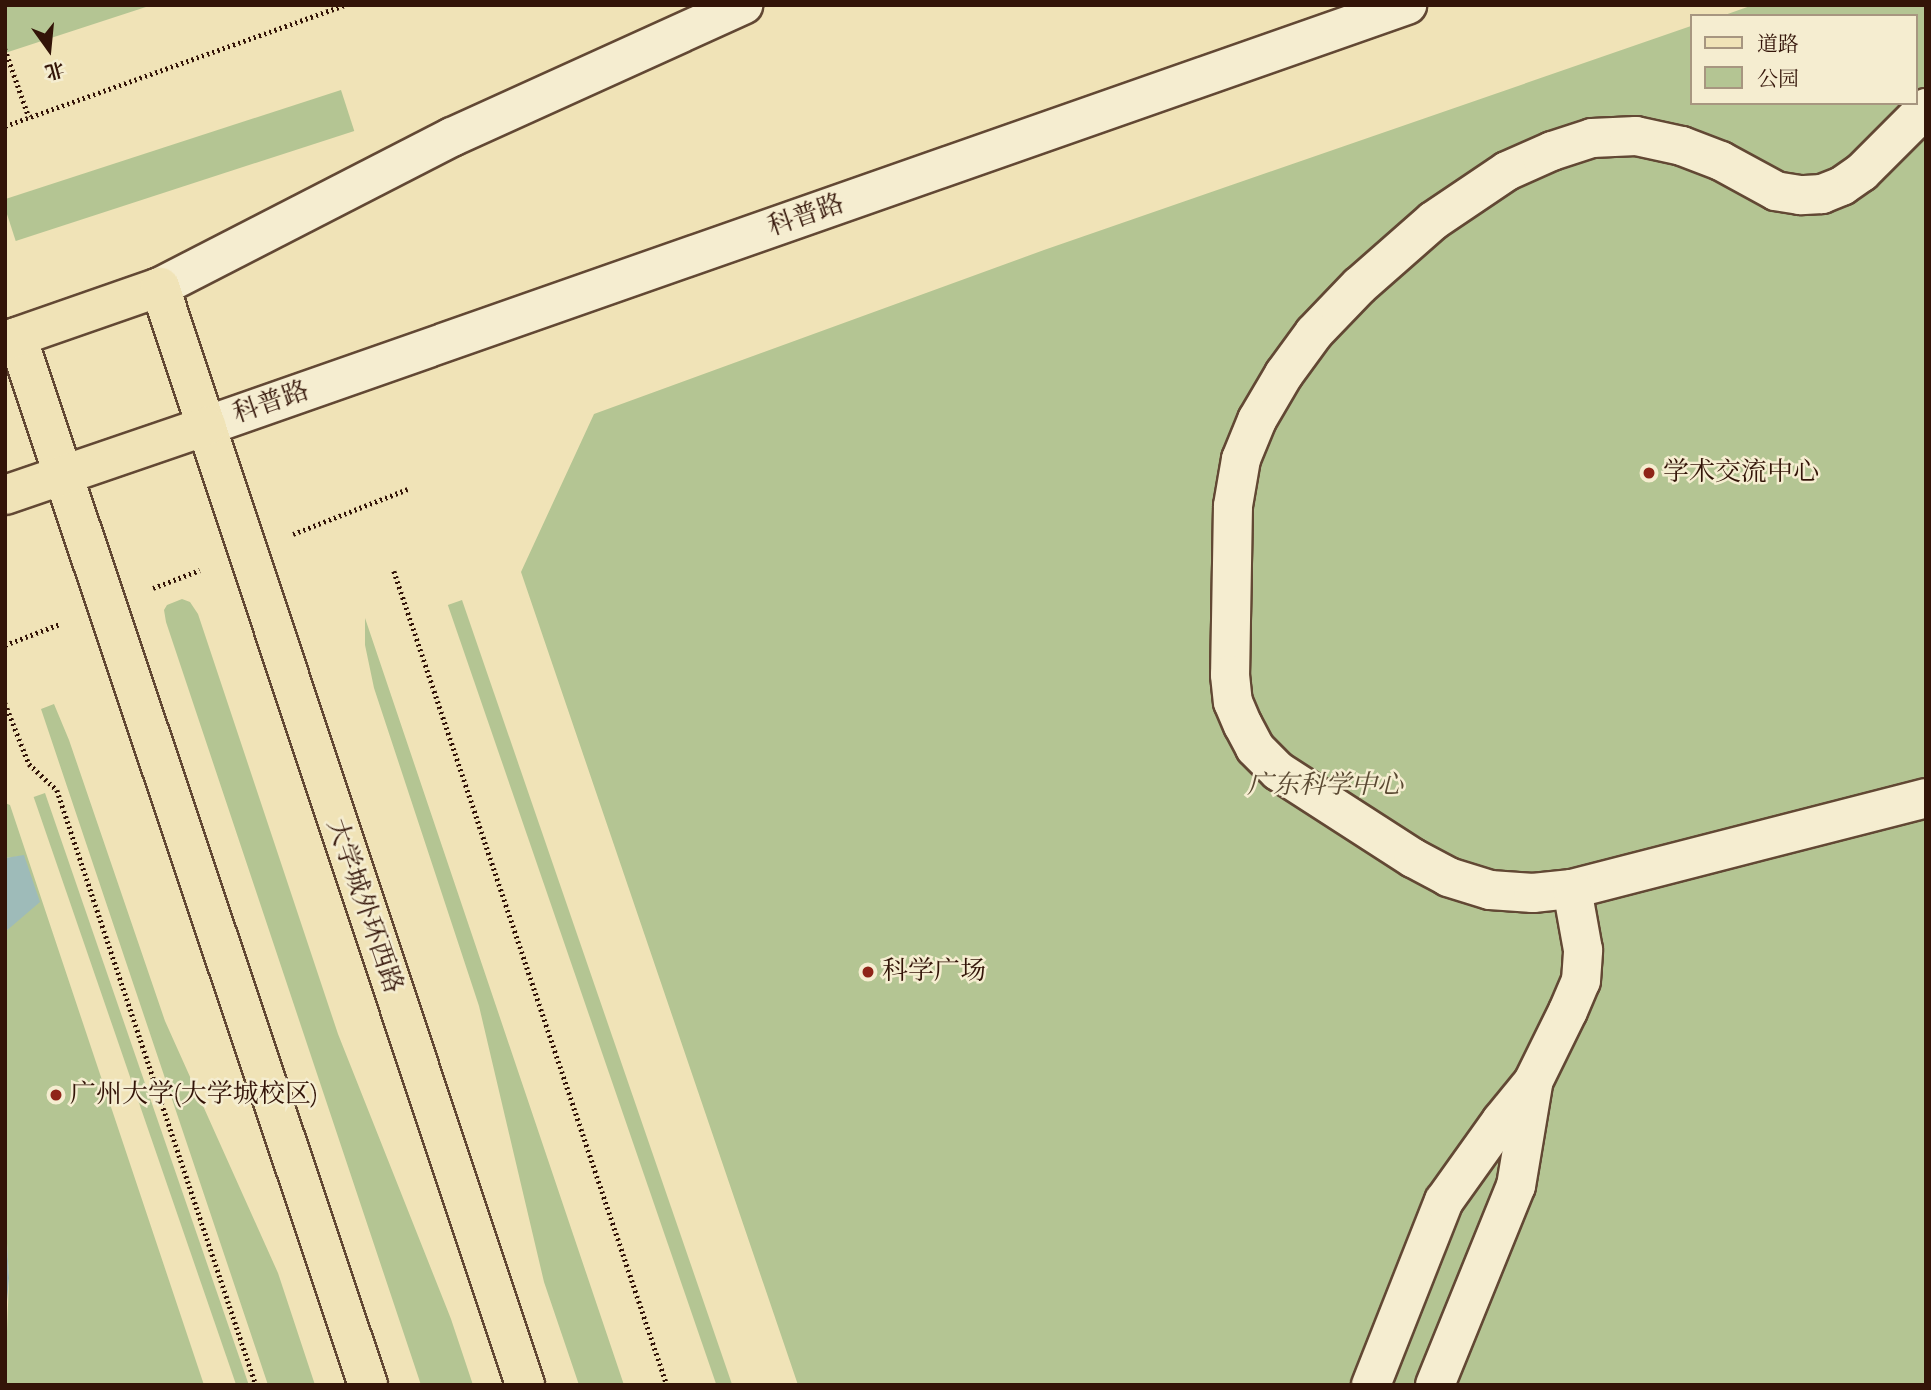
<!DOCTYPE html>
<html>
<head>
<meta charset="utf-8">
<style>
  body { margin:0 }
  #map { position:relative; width:1931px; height:1390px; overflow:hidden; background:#f0e3b7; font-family:"IM FELL English","Noto Serif SC",serif }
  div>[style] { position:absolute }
  .green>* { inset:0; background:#b4c593; transform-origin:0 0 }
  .water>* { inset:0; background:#9ebbb9 }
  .path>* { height:4.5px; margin-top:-2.25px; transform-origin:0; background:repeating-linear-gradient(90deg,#331408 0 2px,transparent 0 5.5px) }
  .roads { filter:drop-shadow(2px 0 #624834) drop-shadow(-2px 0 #624834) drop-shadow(0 2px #624834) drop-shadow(0 -2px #624834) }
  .minor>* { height:38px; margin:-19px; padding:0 19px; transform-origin:19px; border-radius:19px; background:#f5edd0 }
  .major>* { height:38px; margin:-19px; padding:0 19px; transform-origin:19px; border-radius:19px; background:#f0e3b7 }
  .dots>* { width:19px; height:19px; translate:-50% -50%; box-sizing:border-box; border:4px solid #f5edd0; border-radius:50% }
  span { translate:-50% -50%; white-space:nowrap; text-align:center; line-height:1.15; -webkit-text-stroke:5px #f5edd0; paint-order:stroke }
  .street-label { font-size:26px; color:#331408 }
  .poi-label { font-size:26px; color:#331408 }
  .left { translate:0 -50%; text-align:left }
  .park-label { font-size:26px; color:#5a4932; font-style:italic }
  .frame { position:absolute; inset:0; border:7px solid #331408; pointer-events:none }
  .legend { position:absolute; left:1690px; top:14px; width:228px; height:91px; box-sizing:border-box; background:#f5edd0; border:2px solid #a79680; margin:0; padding:9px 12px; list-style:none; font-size:21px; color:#331408 }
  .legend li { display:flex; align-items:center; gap:14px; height:35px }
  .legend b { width:35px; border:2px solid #a79680 }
  .north { position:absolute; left:14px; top:14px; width:70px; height:70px; -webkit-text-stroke:5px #f5edd0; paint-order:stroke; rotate:165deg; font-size:19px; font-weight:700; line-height:28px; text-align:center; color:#331408 }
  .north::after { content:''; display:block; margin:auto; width:24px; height:32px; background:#331408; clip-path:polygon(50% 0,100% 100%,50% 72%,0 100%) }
</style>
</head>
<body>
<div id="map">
  <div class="green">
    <i style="clip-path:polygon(5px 5px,152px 5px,5px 53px)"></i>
    <i style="clip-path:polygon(1753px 5px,1926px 5px,1926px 1385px,798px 1385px,521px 572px,594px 414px,1044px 250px,1691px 26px,1691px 103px,1915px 103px,1915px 16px,1722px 16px)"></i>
    <i style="left:341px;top:90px;width:43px;height:356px;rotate:72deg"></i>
    <i style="clip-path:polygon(182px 599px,190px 602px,198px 614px,338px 1034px,451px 1319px,473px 1385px,421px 1385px,166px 622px,164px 610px,167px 605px)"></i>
    <i style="left:462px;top:600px;width:828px;height:15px;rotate:71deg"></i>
    <i style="clip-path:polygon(365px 618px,624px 1385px,579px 1385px,544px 1282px,479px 1006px,374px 688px,365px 645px)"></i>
    <i style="clip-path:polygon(54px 704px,69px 740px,165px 1021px,278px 1273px,315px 1385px,268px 1385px,41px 709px)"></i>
    <i style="left:45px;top:793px;width:625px;height:12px;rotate:71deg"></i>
    <i style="clip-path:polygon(5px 803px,10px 805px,204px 1385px,5px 1385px,9px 1278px,5px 1209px,5px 932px,16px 921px,24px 856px,5px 858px)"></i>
  </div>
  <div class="water">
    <i style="clip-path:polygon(24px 855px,40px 902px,5px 932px,5px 858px)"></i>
    <i style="clip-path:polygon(5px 1209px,9px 1278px,5px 1325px)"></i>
  </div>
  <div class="path">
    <i style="left:5px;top:49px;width:72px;rotate:70.6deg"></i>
    <i style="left:5px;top:126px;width:361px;rotate:-19.6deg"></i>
    <i style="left:293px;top:534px;width:123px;rotate:-21.4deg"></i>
    <i style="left:394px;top:571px;width:859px;rotate:71.46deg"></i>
    <i style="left:153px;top:588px;width:50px;rotate:-21deg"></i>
    <i style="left:5px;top:645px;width:59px;rotate:-20.9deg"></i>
    <i style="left:5px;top:703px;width:66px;rotate:68.5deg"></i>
    <i style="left:29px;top:764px;width:38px;rotate:43deg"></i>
    <i style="left:57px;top:790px;width:627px;rotate:71.51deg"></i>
  </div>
  <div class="roads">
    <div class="minor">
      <i style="left:1926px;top:108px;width:91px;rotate:135deg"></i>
      <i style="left:1862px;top:172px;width:24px;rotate:145deg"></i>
      <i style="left:1842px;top:186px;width:22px;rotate:158deg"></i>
      <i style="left:1822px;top:194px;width:22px;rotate:177deg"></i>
      <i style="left:1800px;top:195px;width:24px;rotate:-171deg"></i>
      <i style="left:1776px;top:191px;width:63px;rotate:-151.4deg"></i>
      <i style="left:1721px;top:161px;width:42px;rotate:-159deg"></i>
      <i style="left:1682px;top:146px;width:47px;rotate:-167.7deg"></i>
      <i style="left:1636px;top:136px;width:44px;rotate:177.4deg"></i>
      <i style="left:1592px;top:138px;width:42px;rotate:162deg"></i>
      <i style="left:1552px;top:151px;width:49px;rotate:156deg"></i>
      <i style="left:1507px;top:171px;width:89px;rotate:146deg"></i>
      <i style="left:1433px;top:221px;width:98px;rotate:138.7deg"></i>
      <i style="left:1359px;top:286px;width:65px;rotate:133.8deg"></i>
      <i style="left:1314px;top:333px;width:51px;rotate:126.2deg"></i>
      <i style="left:1284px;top:374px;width:53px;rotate:120.4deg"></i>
      <i style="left:1257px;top:420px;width:42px;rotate:112.3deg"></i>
      <i style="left:1241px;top:459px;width:48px;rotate:99.7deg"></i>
      <i style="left:1233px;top:506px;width:169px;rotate:91deg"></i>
      <i style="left:1230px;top:675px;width:27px;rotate:84deg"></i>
      <i style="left:1233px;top:702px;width:25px;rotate:67deg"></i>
      <i style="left:1243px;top:725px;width:26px;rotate:62deg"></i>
      <i style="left:1255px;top:748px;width:33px;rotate:45deg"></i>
      <i style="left:1278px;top:771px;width:161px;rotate:32.8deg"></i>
      <i style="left:1413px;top:858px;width:40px;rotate:28deg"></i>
      <i style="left:1448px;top:877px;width:44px;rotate:17.2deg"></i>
      <i style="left:1490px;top:890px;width:43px;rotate:4deg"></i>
      <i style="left:1533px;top:893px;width:39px;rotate:-6deg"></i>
      <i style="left:1572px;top:889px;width:366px;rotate:-14.4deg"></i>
      <i style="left:160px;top:287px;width:328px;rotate:-27.2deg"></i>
      <i style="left:452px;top:137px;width:320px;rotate:-24.4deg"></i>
      <i style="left:206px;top:426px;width:1273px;rotate:-19.32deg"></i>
      <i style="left:1371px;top:1385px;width:198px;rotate:-68.4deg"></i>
      <i style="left:1444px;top:1201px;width:98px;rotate:-54.5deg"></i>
      <i style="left:1501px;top:1121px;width:50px;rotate:-50.6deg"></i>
      <i style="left:1533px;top:1082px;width:79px;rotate:-63.8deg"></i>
      <i style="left:1568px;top:1011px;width:33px;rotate:-67deg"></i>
      <i style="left:1581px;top:981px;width:31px;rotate:-86deg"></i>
      <i style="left:1583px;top:950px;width:62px;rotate:-100.2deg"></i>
      <i style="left:1435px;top:1385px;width:215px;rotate:-67.9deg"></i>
      <i style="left:1516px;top:1186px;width:103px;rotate:-80.5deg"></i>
    </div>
    <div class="major">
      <i style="left:17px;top:337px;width:1105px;rotate:71.48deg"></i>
      <i style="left:5px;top:341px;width:164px;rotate:-19.2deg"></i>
      <i style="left:160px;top:287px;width:1157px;rotate:71.61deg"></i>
      <i style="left:5px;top:495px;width:213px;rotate:-18.9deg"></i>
    </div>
  </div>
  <div class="dots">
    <i style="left:1649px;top:473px;background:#8f2418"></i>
    <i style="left:868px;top:972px;background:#8f2418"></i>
    <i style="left:56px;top:1095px;background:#8f2418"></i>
  </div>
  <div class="street-label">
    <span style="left:806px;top:216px;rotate:-19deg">科普路</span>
    <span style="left:271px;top:403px;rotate:-19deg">科普路</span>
    <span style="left:364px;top:906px;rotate:71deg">大学城外环西路</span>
  </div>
  <div class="poi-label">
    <span class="left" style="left:1663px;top:473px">学术交流中心</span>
    <span class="left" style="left:882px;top:972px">科学广场</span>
    <span class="left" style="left:70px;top:1095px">广州大学(大学城校区)</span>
  </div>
  <div class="park-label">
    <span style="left:1325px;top:786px">广东科学中心</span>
  </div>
  <div class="frame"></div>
  <ul class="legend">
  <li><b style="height:9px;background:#f0e3b7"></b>道路</li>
  <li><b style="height:19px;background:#b4c593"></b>公园</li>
  </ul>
  <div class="north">北</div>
</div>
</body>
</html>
